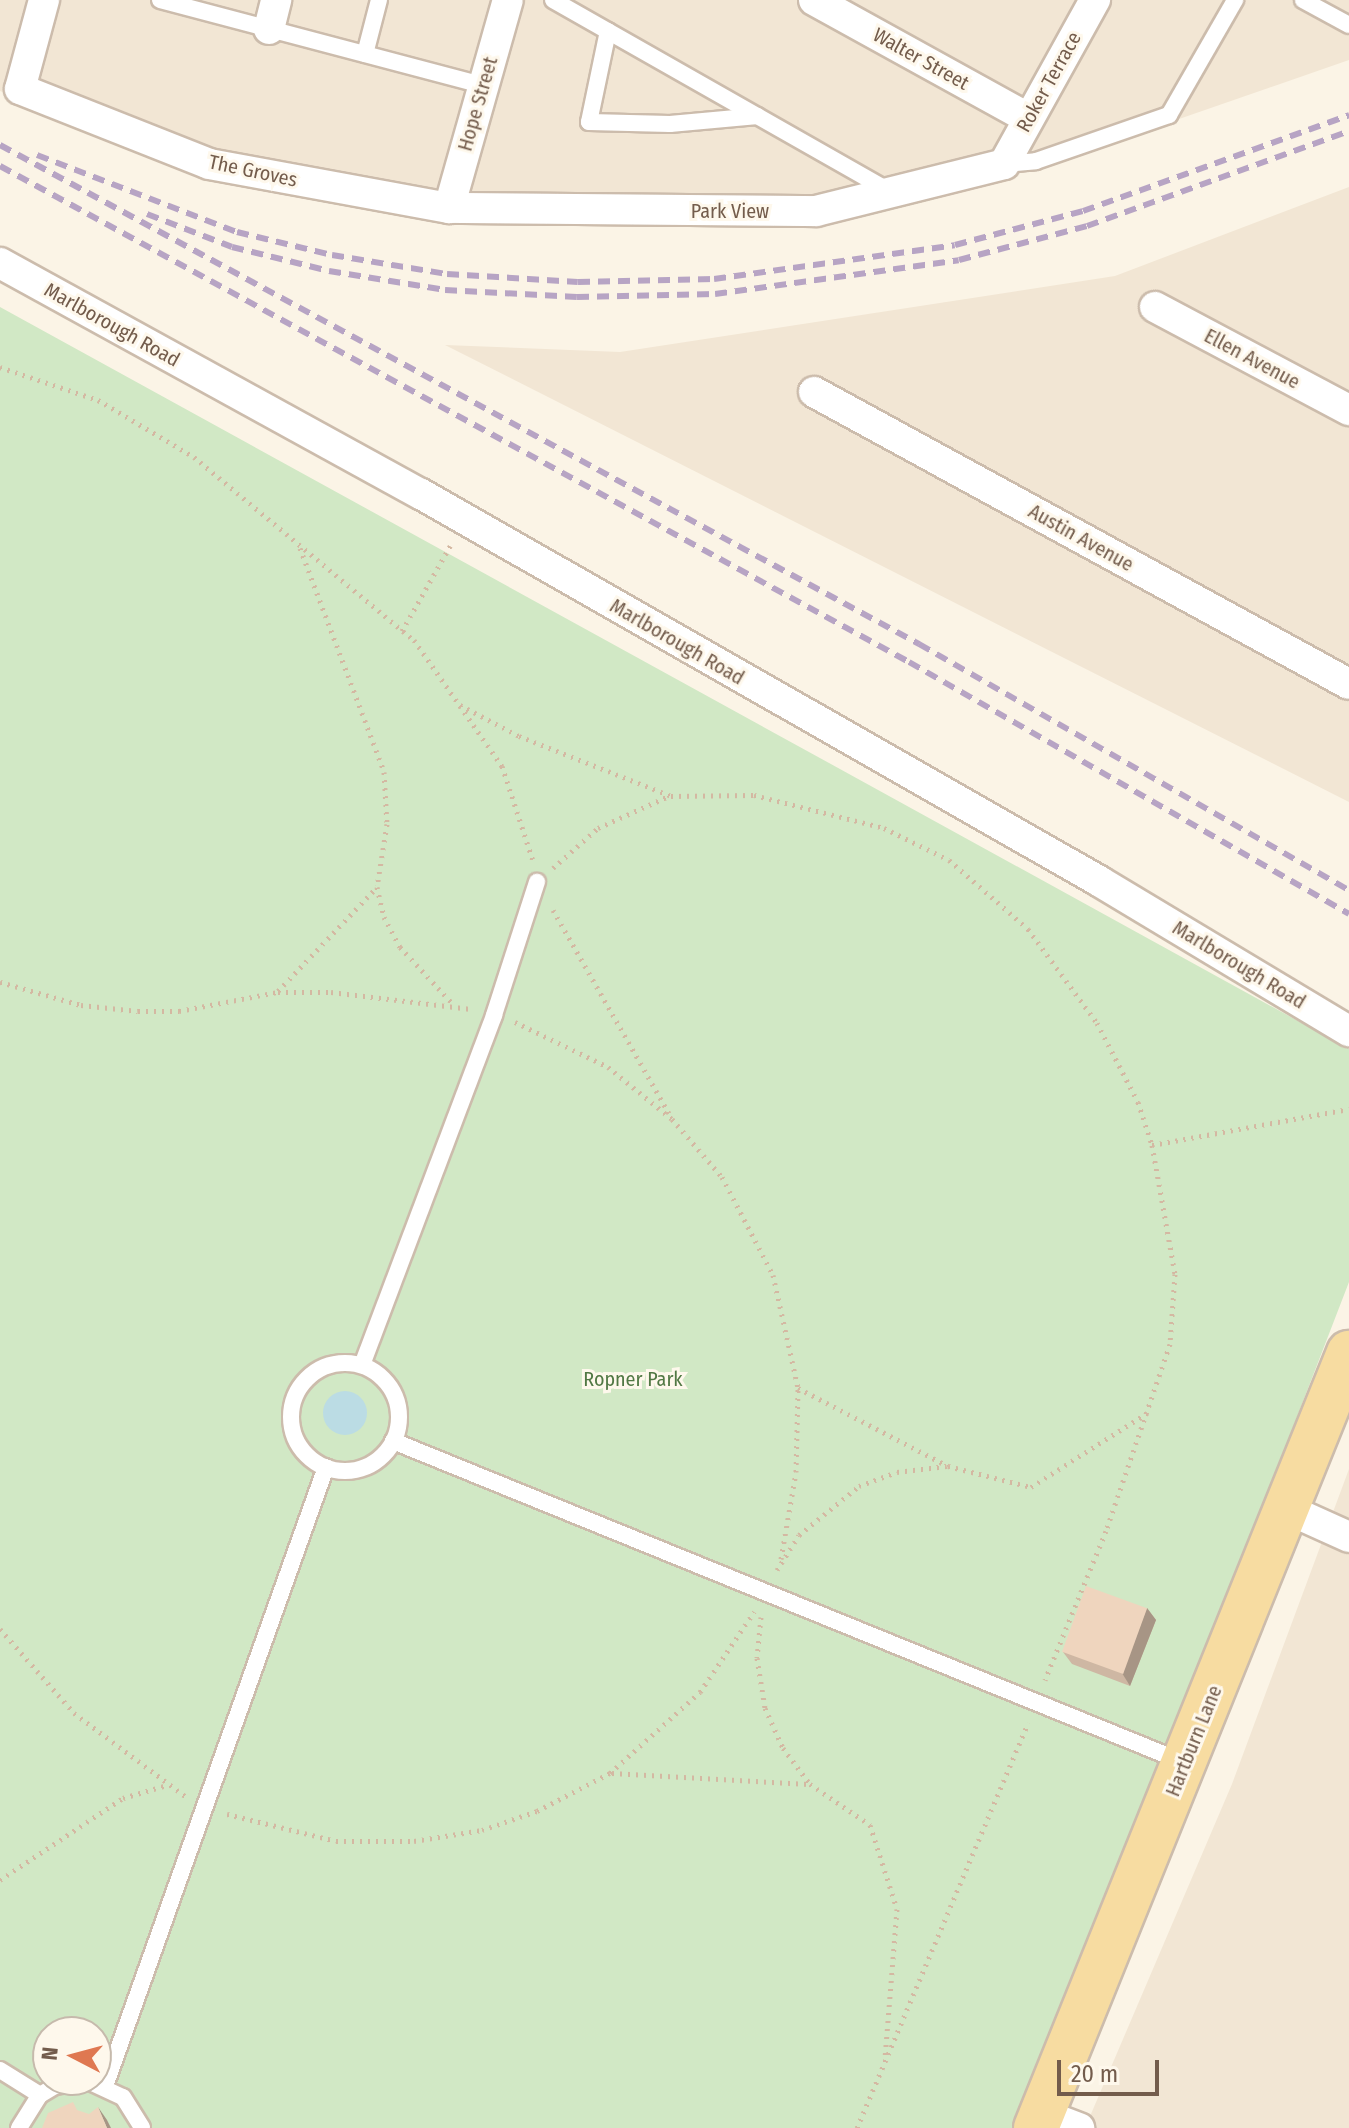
<!DOCTYPE html>
<html>
<head>
<meta charset="utf-8">
<style>
  body { margin:0 }
  #map { position:relative; width:1349px; height:2128px; overflow:hidden; background:#fbf4e6; font-family:"Fira Sans Condensed",sans-serif }
  div>[style] { position:absolute }
  .residential>* { inset:0; background:#f2e6d4 }
  .green>* { inset:0; background:#d1e8c5 }
  .water>* { inset:0; background:#bbdce4 }
  .round { border-radius:50% }
  .path>* { height:5px; margin-top:-2.5px; transform-origin:0; background:repeating-linear-gradient(90deg,#d4b8a2 0 2px,transparent 0 8px) }
  .roads { filter:drop-shadow(2px 0 #ccbcac) drop-shadow(-2px 0 #ccbcac) drop-shadow(0 2px #ccbcac) drop-shadow(0 -2px #ccbcac) }
  .service>* { height:16px; margin:-8px; padding:0 8px; transform-origin:8px; border-radius:8px; background:#fff }
  .service>.ring { margin:-8px; padding:0; box-sizing:content-box; background:none; border:16px solid #fff; border-radius:50% }
  .minor>* { height:30px; margin:-15px; padding:0 15px; transform-origin:15px; border-radius:15px; background:#fff }
  .primary>* { height:44px; margin:-22px; padding:0 22px; transform-origin:22px; border-radius:22px; background:#f7dca1 }
  .rail>* { height:6px; margin-top:-3px; transform-origin:0; background:repeating-linear-gradient(90deg,#b7a4c4 0 12px,transparent 0 20px) }
  .wall>* { inset:0; background:#ceb7a3 }
  .shaded-wall>* { inset:0; background:#a79585 }
  .building>* { inset:0; background:#efd5be; transform-origin:0 0 }
  span { translate:-50% -50%; white-space:nowrap; text-align:center; line-height:1.15; -webkit-text-stroke:6px #fef8ec; paint-order:stroke }
  .street-label { font-size:20px; color:#735c4c }
  .park-label { font-size:20px; color:#517844 }
  .north { position:absolute; left:32px; top:2016px; width:80px; height:80px; box-sizing:border-box; background:#fef8ec; border:2px solid #c6baac; border-radius:50%; rotate:276deg; font-size:22px; font-weight:700; line-height:32px; text-align:center; color:#735c4c }
  .north::after { content:''; display:block; margin:auto; width:28px; height:36px; background:#df7851; clip-path:polygon(50% 0,100% 100%,50% 72%,0 100%) }
  .scale { position:absolute; left:1057px; top:2060px; width:102px; height:36px; box-sizing:border-box; border:4px solid #735c4c; border-top:0; padding-left:10px; font-size:24px; line-height:28px; white-space:nowrap; color:#735c4c; -webkit-text-stroke:6px #fef8ec; paint-order:stroke }
</style>
</head>
<body>
<div id="map">
  <div class="residential">
    <i style="clip-path:polygon(0 0,1349px 0,1349px 60px,1032px 170px,812px 220px,613px 226px,439px 223px,204px 173px,0 91px)"></i>
    <i style="clip-path:polygon(1349px 187px,1349px 802px,445px 345px,620px 352px,1115px 276px)"></i>
    <i style="clip-path:polygon(1349px 1469px,1349px 2128px,1085px 2128px,1232px 1784px)"></i>
  </div>
  <div class="green">
    <i style="clip-path:polygon(evenodd,0 307px,1349px 1049px,1349px 1282px,1023px 2128px,0 2128px,0 307px,48px 2032px,96px 2032px,96px 2080px,48px 2080px,48px 2032px)"></i>
  </div>
  <div class="water">
    <i class="round" style="left:323px;top:1391px;width:44px;height:44px"></i>
  </div>
  <div class="path">
    <i style="left:0;top:367px;width:103px;rotate:18.6deg"></i>
    <i style="left:98px;top:400px;width:112px;rotate:30.7deg"></i>
    <i style="left:194px;top:457px;width:286px;rotate:39.8deg"></i>
    <i style="left:414px;top:640px;width:154px;rotate:55.1deg"></i>
    <i style="left:502px;top:766px;width:100px;rotate:71.9deg"></i>
    <i style="left:300px;top:548px;width:239px;rotate:69.4deg"></i>
    <i style="left:384px;top:772px;width:52px;rotate:86.7deg"></i>
    <i style="left:387px;top:824px;width:64px;rotate:99deg"></i>
    <i style="left:377px;top:887px;width:31px;rotate:77deg"></i>
    <i style="left:384px;top:917px;width:34px;rotate:62deg"></i>
    <i style="left:400px;top:947px;width:78px;rotate:47.1deg"></i>
    <i style="left:402px;top:631px;width:98px;rotate:-60.5deg"></i>
    <i style="left:460px;top:705px;width:67px;rotate:27.7deg"></i>
    <i style="left:519px;top:736px;width:163px;rotate:21.5deg"></i>
    <i style="left:671px;top:796px;width:83px;rotate:-0.7deg"></i>
    <i style="left:754px;top:795px;width:134px;rotate:14.2deg"></i>
    <i style="left:884px;top:828px;width:72px;rotate:26.2deg"></i>
    <i style="left:949px;top:860px;width:105px;rotate:41.1deg"></i>
    <i style="left:1028px;top:929px;width:117px;rotate:53.7deg"></i>
    <i style="left:1097px;top:1023px;width:89px;rotate:62.6deg"></i>
    <i style="left:1138px;top:1102px;width:45px;rotate:72deg"></i>
    <i style="left:1152px;top:1145px;width:131px;rotate:79.9deg"></i>
    <i style="left:1175px;top:1274px;width:70px;rotate:94.1deg"></i>
    <i style="left:1170px;top:1344px;width:198px;rotate:108.9deg"></i>
    <i style="left:1106px;top:1531px;width:161px;rotate:112.3deg"></i>
    <i style="left:553px;top:868px;width:60px;rotate:-41.6deg"></i>
    <i style="left:598px;top:828px;width:78px;rotate:-24.3deg"></i>
    <i style="left:553px;top:910px;width:234px;rotate:60.3deg"></i>
    <i style="left:0;top:982px;width:84px;rotate:15.9deg"></i>
    <i style="left:81px;top:1005px;width:57px;rotate:6deg"></i>
    <i style="left:138px;top:1011px;width:41px"></i>
    <i style="left:179px;top:1011px;width:101px;rotate:-10.9deg"></i>
    <i style="left:278px;top:992px;width:53px"></i>
    <i style="left:331px;top:992px;width:141px;rotate:6.9deg"></i>
    <i style="left:278px;top:991px;width:144px;rotate:-46.4deg"></i>
    <i style="left:515px;top:1022px;width:103px;rotate:25.8deg"></i>
    <i style="left:608px;top:1067px;width:82px;rotate:39.1deg"></i>
    <i style="left:672px;top:1119px;width:77px;rotate:49.2deg"></i>
    <i style="left:722px;top:1177px;width:110px;rotate:62.5deg"></i>
    <i style="left:773px;top:1275px;width:116px;rotate:77.5deg"></i>
    <i style="left:798px;top:1388px;width:169px;rotate:27.5deg"></i>
    <i style="left:948px;top:1466px;width:86px;rotate:14.2deg"></i>
    <i style="left:1031px;top:1487px;width:138px;rotate:-32.5deg"></i>
    <i style="left:1152px;top:1145px;width:200px;rotate:-10.4deg"></i>
    <i style="left:781px;top:1559px;width:88px;rotate:-80.2deg"></i>
    <i style="left:796px;top:1472px;width:84px;rotate:-88.6deg"></i>
    <i style="left:777px;top:1570px;width:41px;rotate:-57.8deg"></i>
    <i style="left:799px;top:1535px;width:77px;rotate:-39.2deg"></i>
    <i style="left:859px;top:1486px;width:40px;rotate:-20.2deg"></i>
    <i style="left:897px;top:1472px;width:50px;rotate:-6.8deg"></i>
    <i style="left:761px;top:1617px;width:41px;rotate:95.6deg"></i>
    <i style="left:757px;top:1658px;width:51px;rotate:80.9deg"></i>
    <i style="left:765px;top:1708px;width:44px;rotate:65.8deg"></i>
    <i style="left:783px;top:1748px;width:45px;rotate:53.1deg"></i>
    <i style="left:810px;top:1784px;width:73px;rotate:34.3deg"></i>
    <i style="left:870px;top:1825px;width:88px;rotate:72.2deg"></i>
    <i style="left:897px;top:1909px;width:148px;rotate:94.6deg"></i>
    <i style="left:0;top:1629px;width:112px;rotate:48.6deg"></i>
    <i style="left:74px;top:1713px;width:139px;rotate:36.8deg"></i>
    <i style="left:612px;top:1773px;width:197px;rotate:3.2deg"></i>
    <i style="left:227px;top:1814px;width:112px;rotate:13.9deg"></i>
    <i style="left:336px;top:1841px;width:78px"></i>
    <i style="left:414px;top:1841px;width:69px;rotate:-9.2deg"></i>
    <i style="left:482px;top:1830px;width:58px;rotate:-19.1deg"></i>
    <i style="left:537px;top:1811px;width:82px;rotate:-27.5deg"></i>
    <i style="left:610px;top:1773px;width:121px;rotate:-42deg"></i>
    <i style="left:700px;top:1692px;width:97px;rotate:-56deg"></i>
    <i style="left:0;top:1880px;width:148px;rotate:-33.7deg"></i>
    <i style="left:123px;top:1798px;width:43px;rotate:-16.3deg"></i>
    <i style="left:857px;top:2128px;width:440px;rotate:-67.1deg"></i>
  </div>
  <div class="roads">
    <div class="service">
      <i style="left:160px;top:0;width:333px;rotate:14.8deg"></i>
      <i style="left:553px;top:0;width:386px;rotate:29.6deg"></i>
      <i style="left:1303px;top:0;width:52px;rotate:28.5deg"></i>
      <i style="left:608px;top:31px;width:93px;rotate:101.8deg"></i>
      <i style="left:589px;top:122px;width:81px;rotate:1.4deg"></i>
      <i style="left:670px;top:124px;width:88px;rotate:-5.2deg"></i>
      <i style="left:365px;top:54px;width:56px;rotate:-75.5deg"></i>
      <i style="left:1004px;top:164px;width:32px;rotate:-5deg"></i>
      <i style="left:1036px;top:161px;width:141px;rotate:-19.1deg"></i>
      <i style="left:1169px;top:115px;width:133px;rotate:-60.1deg"></i>
      <i class="ring" style="left:291px;top:1363px;width:92px;height:92px"></i>
      <i style="left:362px;top:1365px;width:374px;rotate:-69.3deg"></i>
      <i style="left:494px;top:1015px;width:140px;rotate:-72.1deg"></i>
      <i style="left:393px;top:1441px;width:853px;rotate:22.11deg"></i>
      <i style="left:0;top:2070px;width:47px;rotate:32deg"></i>
      <i style="left:105px;top:2086px;width:657px;rotate:-70.35deg"></i>
      <i style="left:19px;top:2128px;width:39px;rotate:-58deg"></i>
      <i style="left:40px;top:2095px;width:17px;rotate:-31deg"></i>
      <i style="left:55px;top:2086px;width:33px;rotate:-9deg"></i>
      <i style="left:88px;top:2081px;width:38px;rotate:25deg"></i>
      <i style="left:123px;top:2097px;width:36px;rotate:58deg"></i>
    </div>
    <div class="minor">
      <i style="left:44px;top:0;width:92px;rotate:105.1deg"></i>
      <i style="left:20px;top:89px;width:203px;rotate:21.6deg"></i>
      <i style="left:209px;top:164px;width:244px;rotate:10.4deg"></i>
      <i style="left:449px;top:208px;width:367px;rotate:0.5deg"></i>
      <i style="left:816px;top:211px;width:194px;rotate:-14deg"></i>
      <i style="left:1004px;top:164px;width:188px;rotate:-61deg"></i>
      <i style="left:814px;top:0;width:244px;rotate:28.9deg"></i>
      <i style="left:269px;top:29px;width:30px;rotate:-76deg"></i>
      <i style="left:449px;top:208px;width:216px;rotate:-74.2deg"></i>
      <i style="left:0;top:263px;width:480px;rotate:28.8deg"></i>
      <i style="left:421px;top:494px;width:781px;rotate:29.72deg"></i>
      <i style="left:1099px;top:881px;width:292px;rotate:31deg"></i>
      <i style="left:1155px;top:307px;width:220px;rotate:28deg"></i>
      <i style="left:814px;top:392px;width:609px;rotate:28.63deg"></i>
      <i style="left:1287px;top:1509px;width:68px;rotate:24.3deg"></i>
      <i style="left:1042px;top:2114px;width:40px;rotate:21deg"></i>
    </div>
    <div class="primary">
      <i style="left:1036px;top:2128px;width:836px;rotate:-68.01deg"></i>
    </div>
  </div>
  <div class="rail">
    <i style="left:0;top:145px;width:1046px;rotate:28.5deg"></i>
    <i style="left:919px;top:644px;width:495px;rotate:29.8deg"></i>
    <i style="left:37px;top:155px;width:214px;rotate:21.1deg"></i>
    <i style="left:237px;top:232px;width:98px;rotate:13.6deg"></i>
    <i style="left:332px;top:255px;width:117px;rotate:9.4deg"></i>
    <i style="left:447px;top:274px;width:131px;rotate:3.5deg"></i>
    <i style="left:578px;top:282px;width:136px;rotate:-1.3deg"></i>
    <i style="left:714px;top:279px;width:243px;rotate:-8deg"></i>
    <i style="left:955px;top:245px;width:132px;rotate:-14.9deg"></i>
    <i style="left:1083px;top:211px;width:283px;rotate:-19.8deg"></i>
    <i style="left:0;top:166px;width:1036px;rotate:28.62deg"></i>
    <i style="left:909px;top:662px;width:507px;rotate:29.8deg"></i>
    <i style="left:147px;top:214px;width:91px;rotate:21.2deg"></i>
    <i style="left:232px;top:247px;width:100px;rotate:13.9deg"></i>
    <i style="left:329px;top:271px;width:118px;rotate:9.3deg"></i>
    <i style="left:445px;top:290px;width:132px;rotate:3deg"></i>
    <i style="left:577px;top:297px;width:138px;rotate:-1.2deg"></i>
    <i style="left:715px;top:294px;width:246px;rotate:-7.9deg"></i>
    <i style="left:959px;top:260px;width:132px;rotate:-14.9deg"></i>
    <i style="left:1087px;top:226px;width:279px;rotate:-19.9deg"></i>
  </div>
  <div class="wall">
    <i style="clip-path:polygon(1147px 1608px,1156px 1620px,1130px 1686px,1072px 1664px,1063px 1652px)"></i>
  </div>
  <div class="shaded-wall">
    <i style="clip-path:polygon(1147px 1608px,1156px 1620px,1130px 1686px,1122px 1673px)"></i>
    <i style="clip-path:polygon(98px 2107px,107px 2120px,111px 2128px,107px 2128px)"></i>
  </div>
  <div class="building">
    <i style="left:1086px;top:1586px;width:65px;height:70px;rotate:20deg"></i>
    <i style="clip-path:polygon(73px 2102px,77px 2110px,89px 2114px,98px 2107px,107px 2128px,42px 2128px,48px 2113px)"></i>
  </div>
  <div class="street-label">
    <span style="left:921px;top:59px;rotate:29deg">Walter Street</span>
    <span style="left:1049px;top:82px;rotate:-61deg">Roker Terrace</span>
    <span style="left:478px;top:104px;rotate:-74deg">Hope Street</span>
    <span style="left:253px;top:171px;rotate:12deg">The Groves</span>
    <span style="left:730px;top:211px">Park View</span>
    <span style="left:112px;top:325px;rotate:29deg">Marlborough Road</span>
    <span style="left:1252px;top:359px;rotate:28deg">Ellen Avenue</span>
    <span style="left:1081px;top:538px;rotate:29deg">Austin Avenue</span>
    <span style="left:677px;top:642px;rotate:30deg">Marlborough Road</span>
    <span style="left:1239px;top:965px;rotate:31deg">Marlborough Road</span>
    <span style="left:1194px;top:1741px;rotate:-68deg">Hartburn Lane</span>
  </div>
  <div class="park-label">
    <span style="left:633px;top:1379px">Ropner Park</span>
  </div>
  <div class="north">N</div>
  <div class="scale">20 m</div>
</div>
</body>
</html>
